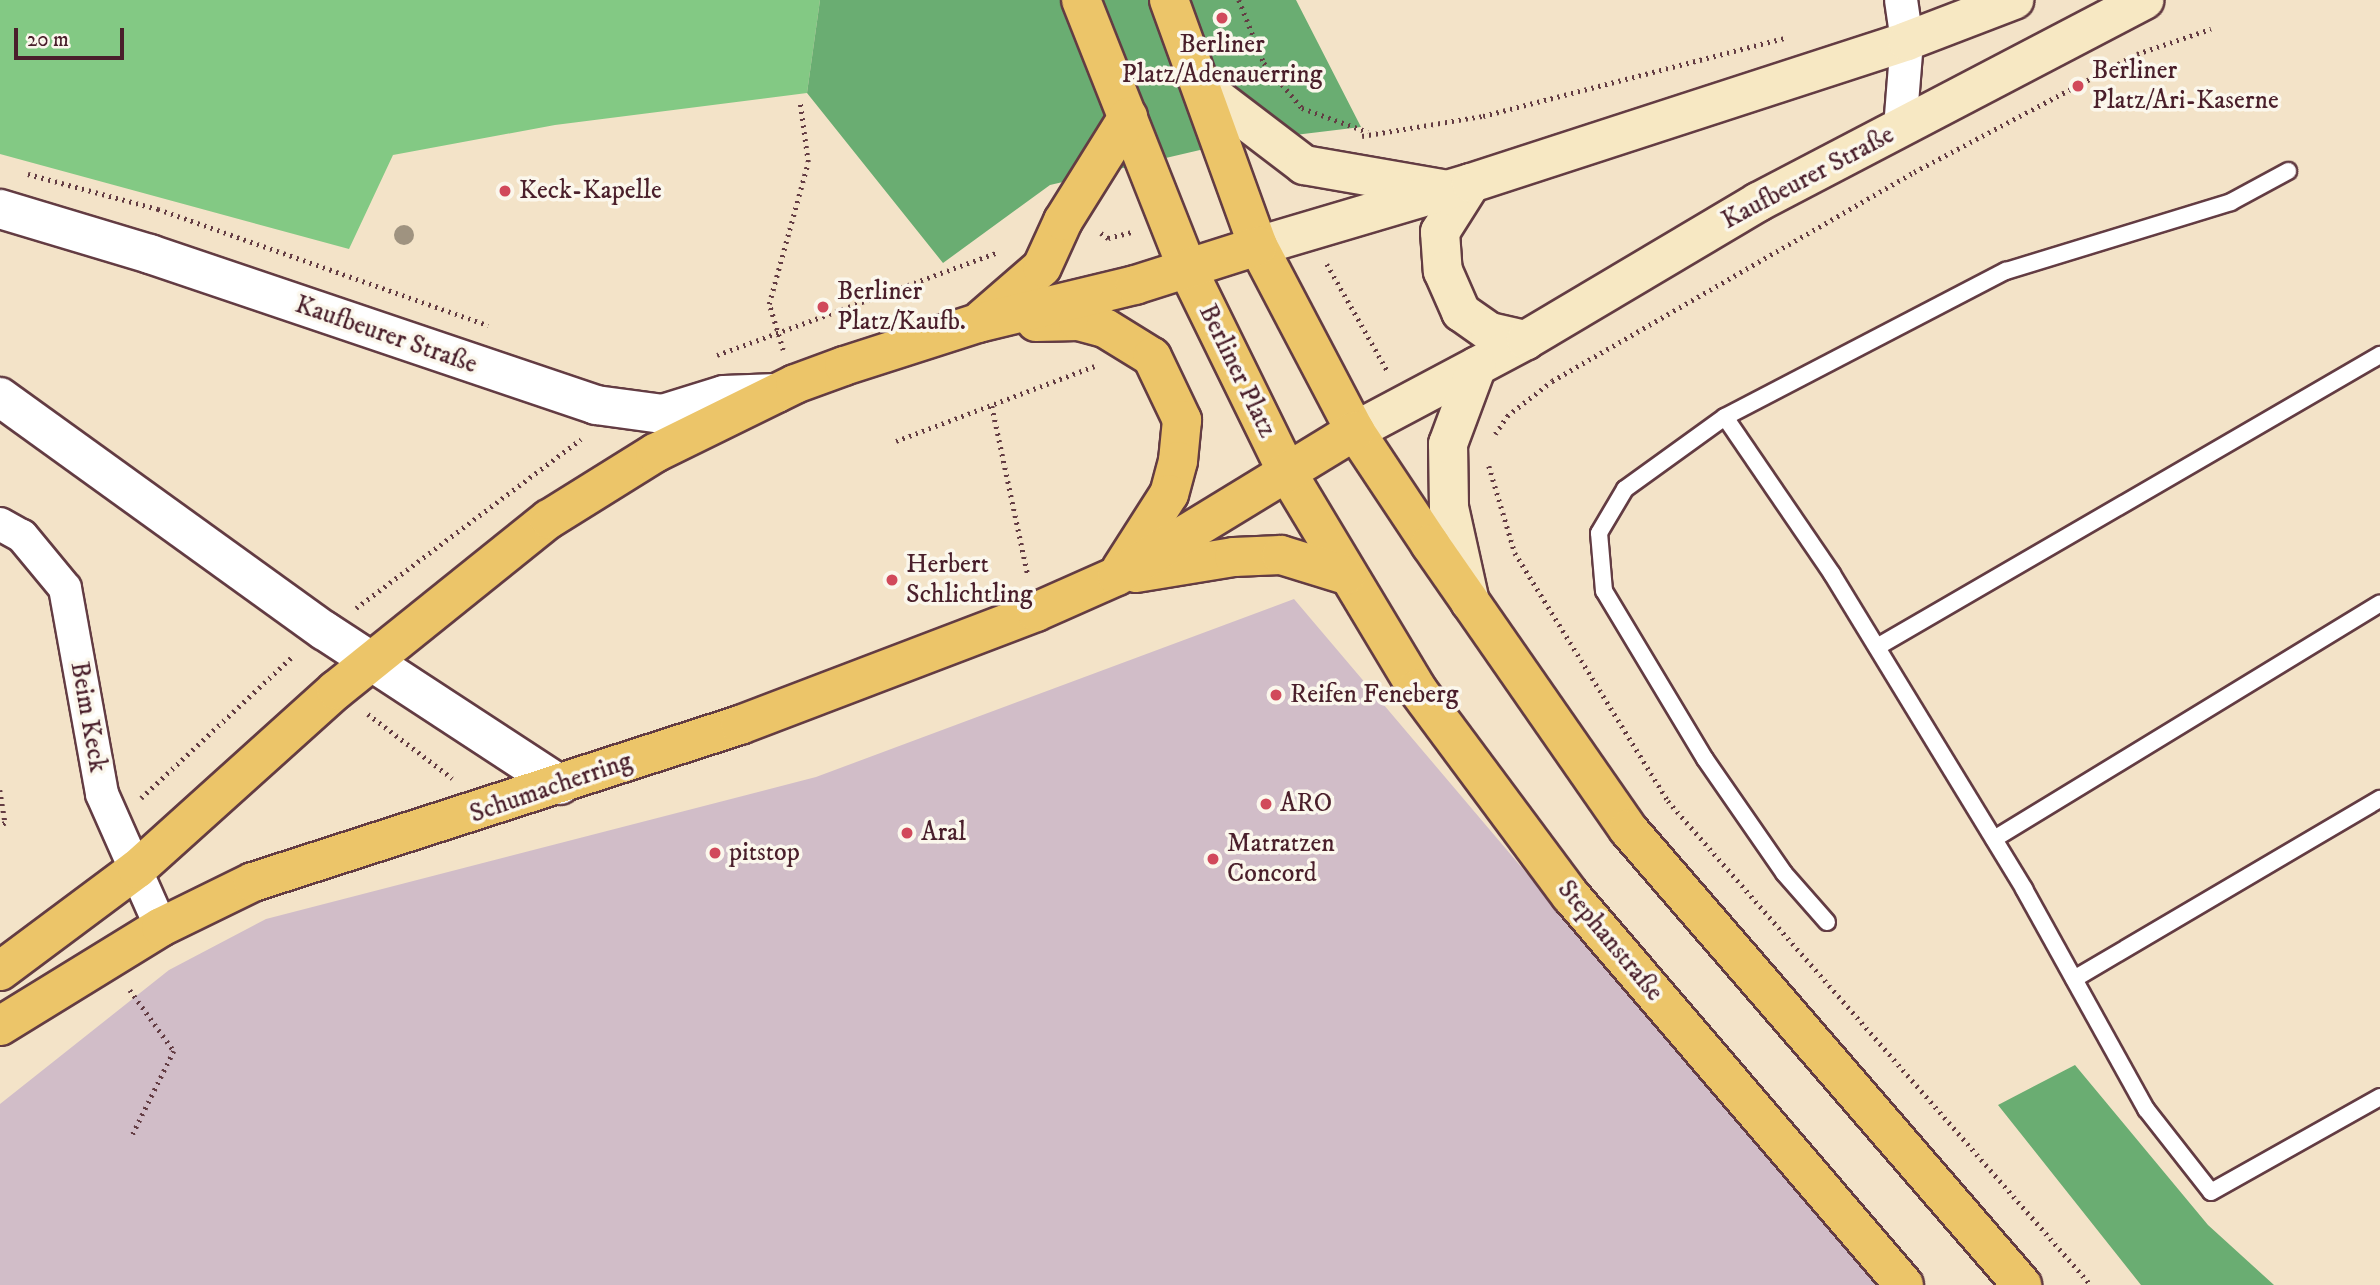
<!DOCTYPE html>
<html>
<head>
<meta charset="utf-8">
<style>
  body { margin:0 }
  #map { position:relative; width:2380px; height:1285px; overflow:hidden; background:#f3e3c8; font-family:"IM FELL DW Pica",serif }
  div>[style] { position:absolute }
  .industrial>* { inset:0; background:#d1bdc8 }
  .green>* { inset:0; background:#83c984 }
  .forest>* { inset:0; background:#6aad72 }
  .path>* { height:4.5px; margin-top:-2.25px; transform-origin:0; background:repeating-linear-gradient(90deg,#633c43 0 2px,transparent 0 7px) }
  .roads { filter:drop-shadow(2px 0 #633c43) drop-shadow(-2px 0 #633c43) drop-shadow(0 2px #633c43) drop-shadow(0 -2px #633c43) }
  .service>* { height:16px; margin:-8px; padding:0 8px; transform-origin:8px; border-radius:8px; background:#fff }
  .minor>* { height:32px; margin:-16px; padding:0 16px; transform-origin:16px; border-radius:16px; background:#fff }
  .tertiary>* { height:38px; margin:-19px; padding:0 19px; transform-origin:19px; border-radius:19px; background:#fff }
  .secondary>* { height:38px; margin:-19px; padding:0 19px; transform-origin:19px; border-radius:19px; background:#f7e8c3 }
  .primary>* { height:38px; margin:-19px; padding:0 19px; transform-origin:19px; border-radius:19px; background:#ecc569 }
  .trees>* { width:20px; height:20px; margin:-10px; border-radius:50%; background:#9f9380 }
  .dots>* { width:19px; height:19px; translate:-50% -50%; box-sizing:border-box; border:4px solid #fbf7ec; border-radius:50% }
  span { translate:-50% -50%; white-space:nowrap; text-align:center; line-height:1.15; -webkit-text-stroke:7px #fbf7ec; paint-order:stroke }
  .poi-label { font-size:26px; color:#4a1f2b }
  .left { translate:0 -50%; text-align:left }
  .street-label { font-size:26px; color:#4a1f2b }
  .scale { position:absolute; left:14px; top:28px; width:110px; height:32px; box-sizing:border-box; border:4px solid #4a1f2b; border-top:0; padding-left:9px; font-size:21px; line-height:24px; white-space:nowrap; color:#4a1f2b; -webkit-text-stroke:5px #fbf7ec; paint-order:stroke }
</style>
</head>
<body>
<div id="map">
  <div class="industrial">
    <i style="clip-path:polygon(1294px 599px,1876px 1285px,0 1285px,0 1104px,169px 970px,266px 919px,816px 777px)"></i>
  </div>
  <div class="green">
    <i style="clip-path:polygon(0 0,820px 0,807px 93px,555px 125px,393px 155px,349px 249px,0 154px)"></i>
  </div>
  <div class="forest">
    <i style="clip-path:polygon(820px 0,1296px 0,1361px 127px,1230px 143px,1050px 185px,943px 263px,807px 93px)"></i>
    <i style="clip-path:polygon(2075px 1065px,2208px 1225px,2274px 1285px,2141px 1285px,1998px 1105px)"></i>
  </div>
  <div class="path">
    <i style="left:1239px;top:0;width:68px;rotate:68.4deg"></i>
    <i style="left:1264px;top:63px;width:59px;rotate:49.8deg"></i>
    <i style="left:1302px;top:108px;width:70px;rotate:20deg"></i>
    <i style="left:1362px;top:136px;width:123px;rotate:-9.4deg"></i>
    <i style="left:1483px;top:116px;width:312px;rotate:-14.5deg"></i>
    <i style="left:28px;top:174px;width:135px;rotate:15.1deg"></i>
    <i style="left:158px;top:209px;width:350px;rotate:19.4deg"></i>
    <i style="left:1101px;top:233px;width:9px;rotate:36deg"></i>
    <i style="left:1108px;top:238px;width:25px;rotate:-14deg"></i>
    <i style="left:1327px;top:264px;width:124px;rotate:60.5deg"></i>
    <i style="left:783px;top:350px;width:48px;rotate:-106.9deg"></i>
    <i style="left:769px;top:304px;width:147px;rotate:-74.6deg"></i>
    <i style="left:808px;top:162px;width:60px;rotate:-97.7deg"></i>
    <i style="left:717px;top:355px;width:299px;rotate:-20.1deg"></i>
    <i style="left:992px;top:406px;width:174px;rotate:78deg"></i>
    <i style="left:1495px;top:434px;width:22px;rotate:-56deg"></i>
    <i style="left:1507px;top:416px;width:57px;rotate:-37.9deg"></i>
    <i style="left:1552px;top:381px;width:418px;rotate:-30deg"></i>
    <i style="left:1914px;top:172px;width:252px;rotate:-27.9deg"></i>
    <i style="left:2137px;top:54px;width:78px;rotate:-18.7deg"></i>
    <i style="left:896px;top:441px;width:212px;rotate:-20.7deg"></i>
    <i style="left:1489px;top:466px;width:91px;rotate:73.4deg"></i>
    <i style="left:1515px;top:553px;width:291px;rotate:58.3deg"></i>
    <i style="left:1668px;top:801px;width:643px;rotate:48.85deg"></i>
    <i style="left:356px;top:608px;width:281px;rotate:-36.9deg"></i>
    <i style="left:368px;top:714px;width:106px;rotate:37.3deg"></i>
    <i style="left:0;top:790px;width:33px;rotate:81deg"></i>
    <i style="left:5px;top:823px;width:6px;rotate:141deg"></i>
    <i style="left:141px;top:798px;width:208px;rotate:-43.1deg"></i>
    <i style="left:130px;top:990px;width:75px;rotate:54.2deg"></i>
    <i style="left:174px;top:1051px;width:93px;rotate:116.3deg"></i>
  </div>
  <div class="roads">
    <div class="service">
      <i style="left:1725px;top:417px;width:190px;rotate:55.7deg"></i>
      <i style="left:1832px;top:574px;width:369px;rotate:58.6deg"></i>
      <i style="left:2024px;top:889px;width:252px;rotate:61deg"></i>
      <i style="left:2146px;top:1109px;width:105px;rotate:51.9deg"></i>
      <i style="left:2211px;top:1192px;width:194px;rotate:-29.3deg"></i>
      <i style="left:1877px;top:647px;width:582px;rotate:-30.14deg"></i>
      <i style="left:1994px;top:839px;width:452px;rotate:-31.4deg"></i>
      <i style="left:1827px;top:922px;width:65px;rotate:-131.3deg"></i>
      <i style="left:1784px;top:873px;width:139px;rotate:-124.7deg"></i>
      <i style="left:1705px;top:759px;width:196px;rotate:-121deg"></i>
      <i style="left:1604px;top:591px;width:58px;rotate:-94.9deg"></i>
      <i style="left:1599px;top:533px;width:51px;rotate:-59.4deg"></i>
      <i style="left:1625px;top:489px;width:123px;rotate:-35.8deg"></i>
      <i style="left:1725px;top:417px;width:317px;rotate:-27.5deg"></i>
      <i style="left:2006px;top:271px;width:235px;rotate:-17deg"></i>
      <i style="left:2231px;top:202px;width:65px;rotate:-28.5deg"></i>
      <i style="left:2074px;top:979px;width:355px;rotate:-30.5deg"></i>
    </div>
    <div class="minor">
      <i style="left:1900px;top:128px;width:87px;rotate:-85.4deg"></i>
      <i style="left:1907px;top:41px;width:41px;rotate:-98.3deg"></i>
      <i style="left:0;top:524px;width:25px;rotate:29deg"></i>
      <i style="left:22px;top:536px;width:67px;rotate:50.4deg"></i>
      <i style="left:65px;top:588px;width:209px;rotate:79.8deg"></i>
      <i style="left:102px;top:794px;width:145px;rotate:66.1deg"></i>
    </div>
    <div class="tertiary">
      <i style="left:0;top:209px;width:157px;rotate:16.7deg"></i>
      <i style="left:150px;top:254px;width:471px;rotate:18.7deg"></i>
      <i style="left:596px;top:405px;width:68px;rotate:7.7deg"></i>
      <i style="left:663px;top:414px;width:64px;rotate:-17.3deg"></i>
      <i style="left:724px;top:395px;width:53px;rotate:-2.2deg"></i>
      <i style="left:0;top:397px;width:400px;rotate:35.8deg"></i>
      <i style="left:325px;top:631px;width:281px;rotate:33.2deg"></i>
    </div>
    <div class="secondary">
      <i style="left:1203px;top:88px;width:127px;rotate:37.3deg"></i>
      <i style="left:1304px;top:165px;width:140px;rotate:9.9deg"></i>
      <i style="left:1471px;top:183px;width:58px;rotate:122.3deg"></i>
      <i style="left:1440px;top:232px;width:39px;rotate:86deg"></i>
      <i style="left:1443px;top:271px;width:45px;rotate:66.3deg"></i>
      <i style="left:1461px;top:312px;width:35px;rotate:35deg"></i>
      <i style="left:1490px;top:332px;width:37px;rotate:13deg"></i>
      <i style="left:1258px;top:246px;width:222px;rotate:-16.5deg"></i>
      <i style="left:1471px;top:183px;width:459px;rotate:-18deg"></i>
      <i style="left:1907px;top:41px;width:115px;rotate:-21deg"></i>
      <i style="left:1355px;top:431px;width:194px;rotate:-28deg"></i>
      <i style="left:1526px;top:340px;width:270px;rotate:-30.7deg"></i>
      <i style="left:1758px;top:202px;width:436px;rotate:-27.6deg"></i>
      <i style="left:1470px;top:602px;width:97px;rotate:-102.5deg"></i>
      <i style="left:1449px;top:507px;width:63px;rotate:-90.9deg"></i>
      <i style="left:1448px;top:444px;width:83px;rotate:-69.6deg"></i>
    </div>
    <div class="primary">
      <i style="left:1081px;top:0;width:288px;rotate:68.4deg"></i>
      <i style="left:1187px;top:268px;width:229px;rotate:63.9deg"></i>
      <i style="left:1288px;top:474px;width:251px;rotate:59deg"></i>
      <i style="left:1417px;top:689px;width:258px;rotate:53.4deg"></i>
      <i style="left:1571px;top:896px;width:512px;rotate:49.44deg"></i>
      <i style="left:1169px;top:0;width:262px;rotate:70.1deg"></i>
      <i style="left:1258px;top:246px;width:209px;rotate:62.3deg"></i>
      <i style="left:1355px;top:431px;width:136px;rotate:56.4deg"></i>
      <i style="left:1430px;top:544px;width:347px;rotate:55.2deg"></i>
      <i style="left:1628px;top:829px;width:603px;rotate:49.17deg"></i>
      <i style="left:982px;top:319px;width:79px;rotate:-40.9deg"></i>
      <i style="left:1042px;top:267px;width:51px;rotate:-65.5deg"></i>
      <i style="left:1063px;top:221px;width:123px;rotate:-58deg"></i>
      <i style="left:1036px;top:322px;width:42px;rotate:-1.4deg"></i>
      <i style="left:1078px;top:321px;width:28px;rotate:15deg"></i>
      <i style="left:1105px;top:328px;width:55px;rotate:31.7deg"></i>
      <i style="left:1152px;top:357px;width:70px;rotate:64.5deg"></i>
      <i style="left:1182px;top:420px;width:41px;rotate:95.6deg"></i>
      <i style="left:1178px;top:461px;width:34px;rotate:105deg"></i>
      <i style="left:1169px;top:494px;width:89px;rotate:122.6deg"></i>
      <i style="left:1136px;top:573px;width:99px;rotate:-9.3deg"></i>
      <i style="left:1234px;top:557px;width:47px;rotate:-2.4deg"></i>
      <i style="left:1281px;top:555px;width:68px;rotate:17.1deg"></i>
      <i style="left:0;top:971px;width:171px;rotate:-36.7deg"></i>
      <i style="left:137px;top:869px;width:268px;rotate:-42deg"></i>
      <i style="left:336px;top:690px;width:273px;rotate:-38.8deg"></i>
      <i style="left:549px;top:519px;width:125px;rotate:-31.9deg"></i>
      <i style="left:655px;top:453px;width:156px;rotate:-26.2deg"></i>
      <i style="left:795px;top:384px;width:52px;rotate:-20.2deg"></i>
      <i style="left:844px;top:366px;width:141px;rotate:-17.8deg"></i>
      <i style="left:978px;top:323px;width:162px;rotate:-13.6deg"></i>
      <i style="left:1135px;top:285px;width:129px;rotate:-17.6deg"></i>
      <i style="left:0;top:1026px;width:189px;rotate:-31.6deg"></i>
      <i style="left:161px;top:927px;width:102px;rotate:-26.1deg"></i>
      <i style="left:253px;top:882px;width:512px;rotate:-17.87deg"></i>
      <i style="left:740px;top:725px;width:317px;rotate:-20.9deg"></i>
      <i style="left:1036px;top:612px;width:89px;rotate:-24deg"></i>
      <i style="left:1117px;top:576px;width:279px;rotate:-31.4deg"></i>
    </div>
  </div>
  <div class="trees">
    <i style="left:404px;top:235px"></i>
  </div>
  <div class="dots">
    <i style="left:1222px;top:18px;background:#d1495b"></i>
    <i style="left:2078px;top:86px;background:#d1495b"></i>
    <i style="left:505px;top:191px;background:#d1495b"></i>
    <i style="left:823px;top:307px;background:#d1495b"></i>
    <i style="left:892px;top:580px;background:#d1495b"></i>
    <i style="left:1276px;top:695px;background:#d1495b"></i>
    <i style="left:1266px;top:804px;background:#d1495b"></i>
    <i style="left:907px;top:833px;background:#d1495b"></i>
    <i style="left:715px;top:853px;background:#d1495b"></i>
    <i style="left:1213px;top:859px;background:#d1495b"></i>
  </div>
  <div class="poi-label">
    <span style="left:1222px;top:60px">Berliner<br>Platz/Adenauerring</span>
    <span class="left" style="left:2092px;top:86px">Berliner<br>Platz/Ari-Kaserne</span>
    <span class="left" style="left:519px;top:191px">Keck-Kapelle</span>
    <span class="left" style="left:837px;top:307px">Berliner<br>Platz/Kaufb.</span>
    <span class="left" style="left:906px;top:580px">Herbert<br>Schlichtling</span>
    <span class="left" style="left:1290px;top:695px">Reifen Feneberg</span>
    <span class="left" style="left:1280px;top:804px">ARO</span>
    <span class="left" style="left:921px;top:833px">Aral</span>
    <span class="left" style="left:1227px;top:859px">Matratzen<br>Concord</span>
    <span class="left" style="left:729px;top:853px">pitstop</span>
  </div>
  <div class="street-label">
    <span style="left:1808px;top:178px;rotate:-28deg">Kaufbeurer Straße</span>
    <span style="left:386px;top:335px;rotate:19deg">Kaufbeurer Straße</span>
    <span style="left:1237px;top:371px;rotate:64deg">Berliner Platz</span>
    <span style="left:88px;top:717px;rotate:80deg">Beim Keck</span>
    <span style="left:551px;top:788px;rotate:-19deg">Schumacherring</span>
    <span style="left:1610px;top:941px;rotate:50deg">Stephanstraße</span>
  </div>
  <div class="scale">20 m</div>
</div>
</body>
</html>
